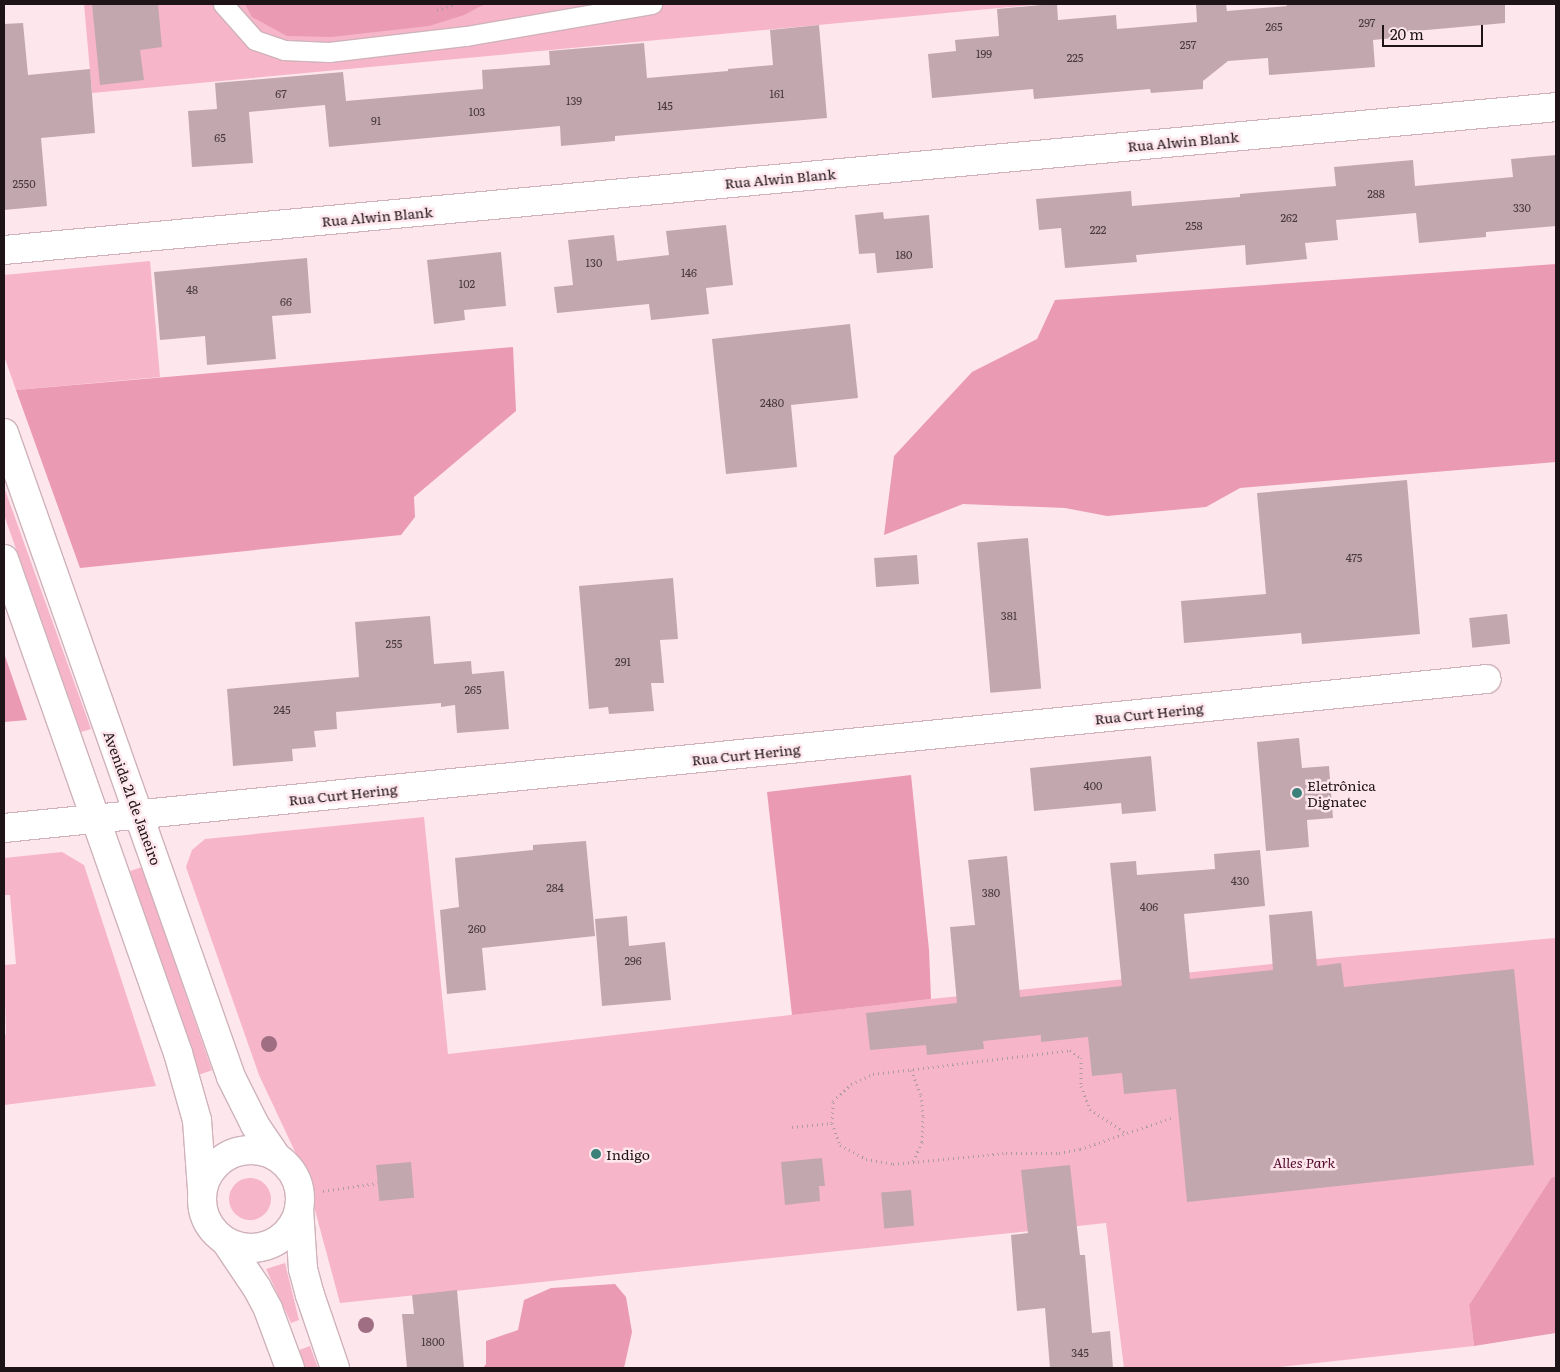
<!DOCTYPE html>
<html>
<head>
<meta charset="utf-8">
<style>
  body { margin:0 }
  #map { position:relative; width:1560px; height:1372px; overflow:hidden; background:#fee6ed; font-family:Literata,serif }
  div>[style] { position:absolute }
  .green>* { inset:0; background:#f7b5c9; transform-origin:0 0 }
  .round { border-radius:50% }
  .forest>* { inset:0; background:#eb9ab3 }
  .building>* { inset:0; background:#c3a7ae; transform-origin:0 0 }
  .path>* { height:3px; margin-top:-1.5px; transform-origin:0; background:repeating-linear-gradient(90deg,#ae9ba0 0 1px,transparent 0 5px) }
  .roads { filter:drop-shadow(1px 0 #cfb2ba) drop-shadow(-1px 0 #cfb2ba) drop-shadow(0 1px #cfb2ba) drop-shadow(0 -1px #cfb2ba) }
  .service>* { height:19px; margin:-9.5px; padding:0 9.5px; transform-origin:9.5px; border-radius:9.5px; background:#fff }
  .minor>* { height:28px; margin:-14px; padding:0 14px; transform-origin:14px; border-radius:14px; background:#fff }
  .secondary>* { height:28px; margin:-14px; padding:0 14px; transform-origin:14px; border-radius:14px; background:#fff }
  .secondary>.ring { margin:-14px; padding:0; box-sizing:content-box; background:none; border:28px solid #fff; border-radius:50% }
  .trees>* { width:16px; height:16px; margin:-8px; border-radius:50%; background:#a06e82 }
  .dots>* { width:14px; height:14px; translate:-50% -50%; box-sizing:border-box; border:2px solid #fee6ed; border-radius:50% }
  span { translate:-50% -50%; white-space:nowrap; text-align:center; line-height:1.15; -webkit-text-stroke:5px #fee6ed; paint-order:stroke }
  .number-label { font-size:11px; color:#47393d }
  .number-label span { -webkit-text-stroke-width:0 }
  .street-label { font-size:14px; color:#1e1417 }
  .poi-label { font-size:14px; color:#1e1417 }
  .left { translate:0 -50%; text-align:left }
  .park-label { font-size:14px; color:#530b2b; font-style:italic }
  .frame { position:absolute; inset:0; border:5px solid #1e1417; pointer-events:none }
  .scale { position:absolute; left:1382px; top:25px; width:101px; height:22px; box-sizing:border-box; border:2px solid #1e1417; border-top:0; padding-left:6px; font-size:15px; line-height:18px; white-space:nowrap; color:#1e1417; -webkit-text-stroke:4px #fee6ed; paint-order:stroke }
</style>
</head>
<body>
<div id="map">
  <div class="green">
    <i style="clip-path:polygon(84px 4px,1043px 4px,92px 93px)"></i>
    <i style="clip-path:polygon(150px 261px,160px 377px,16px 390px,4px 356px,4px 275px)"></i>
    <i style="clip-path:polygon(4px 487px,91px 729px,81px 732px,4px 515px)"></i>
    <i style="clip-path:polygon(424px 817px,448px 1054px,931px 999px,1339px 957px,1556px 938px,1556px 1176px,1551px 1178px,1469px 1305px,1474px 1346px,1269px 1368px,1124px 1368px,1106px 1223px,340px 1303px,305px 1173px,259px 1075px,186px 867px,192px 850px,205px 839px)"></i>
    <i style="clip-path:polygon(62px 852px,84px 865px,156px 1086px,4px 1105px,4px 1035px,6px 1034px,4px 965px,16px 964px,10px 895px,4px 895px,4px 858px)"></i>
    <i style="left:142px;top:867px;width:215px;height:13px;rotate:71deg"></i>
    <i class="round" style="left:229px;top:1178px;width:42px;height:42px"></i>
    <i style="clip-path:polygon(285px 1263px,299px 1320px,291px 1323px,266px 1269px)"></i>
    <i style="clip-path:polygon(310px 1346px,318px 1368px,305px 1368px,299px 1350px)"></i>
  </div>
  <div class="forest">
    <i style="clip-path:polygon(245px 4px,485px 4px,464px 15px,429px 26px,331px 37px,287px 36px,252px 17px)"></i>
    <i style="clip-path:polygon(1556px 264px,1556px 462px,1240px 488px,1206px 507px,1107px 516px,1065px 508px,963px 504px,884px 535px,894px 456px,972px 372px,1037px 339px,1055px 300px)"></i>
    <i style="clip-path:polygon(513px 347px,516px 411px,414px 497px,415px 517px,401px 535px,80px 568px,16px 390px)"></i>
    <i style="clip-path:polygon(4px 653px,27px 720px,4px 722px)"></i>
    <i style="clip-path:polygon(911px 775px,929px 950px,931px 999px,792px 1015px,767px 792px)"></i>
    <i style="clip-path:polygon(1556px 1176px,1556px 1333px,1474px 1346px,1469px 1305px,1551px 1178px)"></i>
    <i style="clip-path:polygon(615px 1284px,626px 1297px,632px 1332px,624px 1368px,483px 1368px,486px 1364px,486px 1341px,518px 1330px,524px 1300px,551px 1288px)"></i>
  </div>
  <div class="building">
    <i style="clip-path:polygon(92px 4px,158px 4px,162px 47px,140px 50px,144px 80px,100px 85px)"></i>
    <i style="clip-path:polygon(1052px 4px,1057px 4px,1058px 20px,1116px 15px,1117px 29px,1197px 22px,1196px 4px,1226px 4px,1227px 11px,1287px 6px,1286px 4px,1505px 4px,1505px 23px,1404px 32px,1404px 37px,1373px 40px,1375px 67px,1269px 75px,1268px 58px,1228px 61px,1203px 81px,1203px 89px,1151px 93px,1150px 89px,1034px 99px,1033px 89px,932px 98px,928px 54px,956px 51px,955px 40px,999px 36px,997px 9px)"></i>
    <i style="clip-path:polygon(23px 23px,28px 75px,90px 69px,95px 133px,41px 138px,47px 206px,4px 210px,4px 24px)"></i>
    <i style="clip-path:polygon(819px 25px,827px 118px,615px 136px,615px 141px,561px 146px,560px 126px,329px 147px,325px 105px,249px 112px,253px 163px,192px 167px,188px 111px,217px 109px,215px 83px,343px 72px,346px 101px,427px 94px,483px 89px,482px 70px,550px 65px,549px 51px,644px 43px,647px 78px,728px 71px,728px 69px,773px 65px,770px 30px)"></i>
    <i style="clip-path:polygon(1556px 155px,1556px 226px,1486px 232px,1486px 237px,1419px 243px,1416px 213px,1336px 220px,1338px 240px,1305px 243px,1307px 259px,1246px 265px,1245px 245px,1136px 255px,1137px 262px,1065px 268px,1061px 228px,1039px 230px,1036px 199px,1131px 191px,1132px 206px,1240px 197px,1240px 194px,1336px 186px,1334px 167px,1413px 160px,1415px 186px,1513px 177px,1511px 159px)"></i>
    <i style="clip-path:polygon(883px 212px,884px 219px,929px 215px,933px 268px,877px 273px,875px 253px,859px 254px,855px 215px)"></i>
    <i style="clip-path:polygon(726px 225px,733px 285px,706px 288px,709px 314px,651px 320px,649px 304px,557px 313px,554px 287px,573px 285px,568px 240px,614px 235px,617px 261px,669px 255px,666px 231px)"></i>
    <i style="clip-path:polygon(501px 252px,506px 306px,464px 310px,465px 320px,434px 324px,427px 260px)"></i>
    <i style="clip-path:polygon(307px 258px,311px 313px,272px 316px,276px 359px,207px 365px,205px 336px,160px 340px,154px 272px)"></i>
    <i style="clip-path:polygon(850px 324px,858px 398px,791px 405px,797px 467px,726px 474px,712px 339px)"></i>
    <i style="clip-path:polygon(1407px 480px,1420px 634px,1302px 644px,1301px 633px,1184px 643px,1181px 601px,1266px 594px,1257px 493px)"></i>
    <i style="left:1028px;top:538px;width:151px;height:51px;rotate:85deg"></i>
    <i style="left:917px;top:555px;width:29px;height:43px;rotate:86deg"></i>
    <i style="clip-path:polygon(673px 578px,678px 639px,660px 640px,664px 683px,651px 683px,654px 711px,609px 714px,608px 707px,589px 709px,579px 586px)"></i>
    <i style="left:1507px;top:614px;width:30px;height:38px;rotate:84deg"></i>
    <i style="clip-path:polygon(430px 616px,434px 664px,471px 661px,472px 674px,504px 671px,509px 729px,457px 733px,455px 705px,441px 707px,441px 703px,336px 712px,337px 729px,314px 731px,316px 747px,292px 749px,293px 761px,233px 766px,227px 689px,359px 677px,355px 622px)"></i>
    <i style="clip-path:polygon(1299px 738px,1302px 768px,1329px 766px,1333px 818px,1307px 820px,1309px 847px,1266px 851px,1257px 742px)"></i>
    <i style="clip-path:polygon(1151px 756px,1156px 811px,1122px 814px,1121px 803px,1034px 811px,1030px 768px)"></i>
    <i style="clip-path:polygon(586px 841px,595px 936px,482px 948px,486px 990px,447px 994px,440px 910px,459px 907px,455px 858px,533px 850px,533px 845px)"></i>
    <i style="clip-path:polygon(1260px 850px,1265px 906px,1184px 914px,1190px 979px,1273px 970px,1269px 915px,1312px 911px,1317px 966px,1341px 963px,1344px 987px,1514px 969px,1534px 1165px,1187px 1202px,1176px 1089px,1124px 1094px,1122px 1073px,1092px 1076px,1088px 1037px,1041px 1042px,1041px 1035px,983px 1041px,984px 1049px,927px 1055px,926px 1045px,870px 1050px,866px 1013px,957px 1003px,950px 927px,975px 925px,968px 860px,1007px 856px,1020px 997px,1122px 986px,1110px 863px,1136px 861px,1137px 875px,1215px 869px,1214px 854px)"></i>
    <i style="clip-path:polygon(627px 916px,629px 946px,665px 942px,671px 1000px,602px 1006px,595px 919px)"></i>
    <i style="clip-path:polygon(822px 1158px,825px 1186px,819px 1186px,820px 1201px,785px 1205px,781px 1162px)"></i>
    <i style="left:411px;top:1162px;width:36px;height:35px;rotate:85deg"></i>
    <i style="clip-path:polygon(1070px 1165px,1080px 1255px,1085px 1255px,1092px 1333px,1110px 1331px,1113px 1368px,1050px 1368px,1045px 1308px,1017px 1311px,1011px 1235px,1028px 1233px,1021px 1170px)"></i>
    <i style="left:911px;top:1190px;width:36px;height:30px;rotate:85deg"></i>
    <i style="clip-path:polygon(457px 1290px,464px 1368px,407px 1368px,402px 1314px,414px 1314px,412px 1295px)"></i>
  </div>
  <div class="path">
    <i style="left:437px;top:10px;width:18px;rotate:-19deg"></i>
    <i style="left:911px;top:1070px;width:27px;rotate:68deg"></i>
    <i style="left:921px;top:1095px;width:21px;rotate:85deg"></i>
    <i style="left:923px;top:1116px;width:26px;rotate:92deg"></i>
    <i style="left:922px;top:1142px;width:23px;rotate:115deg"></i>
    <i style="left:832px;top:1123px;width:22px;rotate:-87deg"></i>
    <i style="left:833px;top:1101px;width:25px;rotate:-43deg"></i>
    <i style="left:851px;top:1084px;width:24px;rotate:-24deg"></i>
    <i style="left:873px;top:1074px;width:198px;rotate:-6.9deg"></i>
    <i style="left:1070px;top:1050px;width:14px;rotate:36deg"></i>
    <i style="left:1081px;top:1058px;width:28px;rotate:90deg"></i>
    <i style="left:1081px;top:1086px;width:25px;rotate:69deg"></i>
    <i style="left:1090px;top:1109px;width:41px;rotate:34.1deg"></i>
    <i style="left:792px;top:1127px;width:40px;rotate:-5.7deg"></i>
    <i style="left:832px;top:1123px;width:23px;rotate:70deg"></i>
    <i style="left:840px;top:1145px;width:30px;rotate:28deg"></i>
    <i style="left:866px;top:1159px;width:27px;rotate:10deg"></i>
    <i style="left:893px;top:1164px;width:114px;rotate:-5.6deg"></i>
    <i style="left:1006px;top:1153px;width:53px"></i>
    <i style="left:1059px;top:1153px;width:21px;rotate:-11deg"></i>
    <i style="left:1080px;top:1149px;width:96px;rotate:-18.8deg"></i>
    <i style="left:323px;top:1191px;width:55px;rotate:-8.4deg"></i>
  </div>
  <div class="roads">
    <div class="service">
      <i style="left:223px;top:4px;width:48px;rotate:48.4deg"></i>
      <i style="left:255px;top:40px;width:31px;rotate:19deg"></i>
      <i style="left:284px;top:50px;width:45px;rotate:2.5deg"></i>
      <i style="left:329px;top:52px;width:138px;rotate:-6.7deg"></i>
      <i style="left:466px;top:36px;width:189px;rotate:-9.8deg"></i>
    </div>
    <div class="minor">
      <i style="left:4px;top:250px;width:1559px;rotate:-5.26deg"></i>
      <i style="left:4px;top:828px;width:1490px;rotate:-5.74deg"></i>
    </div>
    <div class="secondary">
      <i style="left:4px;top:433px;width:683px;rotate:70.58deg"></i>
      <i style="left:231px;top:1077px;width:54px;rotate:63.4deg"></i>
      <i style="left:255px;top:1125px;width:37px;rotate:56deg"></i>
      <i style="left:4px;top:559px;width:524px;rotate:70.6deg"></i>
      <i style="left:178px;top:1053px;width:70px;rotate:74.2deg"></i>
      <i style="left:197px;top:1120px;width:69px;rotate:85.9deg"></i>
      <i class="ring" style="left:202px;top:1150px;width:70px;height:70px"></i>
      <i style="left:299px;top:1209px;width:60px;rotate:86.2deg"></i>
      <i style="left:303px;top:1269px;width:27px;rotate:75deg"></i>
      <i style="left:310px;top:1295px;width:77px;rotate:71.1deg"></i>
      <i style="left:226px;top:1242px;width:55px;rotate:56deg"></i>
      <i style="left:257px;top:1288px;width:24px;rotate:62deg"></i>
      <i style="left:268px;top:1309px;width:63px;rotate:69.6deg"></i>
    </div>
  </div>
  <div class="trees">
    <i style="left:269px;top:1044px"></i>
    <i style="left:366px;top:1325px"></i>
  </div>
  <div class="dots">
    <i style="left:1297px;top:793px;background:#3b8179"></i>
    <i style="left:596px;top:1154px;background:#3b8179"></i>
  </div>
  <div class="number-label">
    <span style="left:1367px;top:22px">297</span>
    <span style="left:1274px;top:26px">265</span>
    <span style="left:1188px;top:44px">257</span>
    <span style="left:984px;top:53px">199</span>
    <span style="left:1075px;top:57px">225</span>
    <span style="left:281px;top:93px">67</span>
    <span style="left:777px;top:93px">161</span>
    <span style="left:574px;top:100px">139</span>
    <span style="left:665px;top:105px">145</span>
    <span style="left:477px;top:111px">103</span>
    <span style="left:376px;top:120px">91</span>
    <span style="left:220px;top:137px">65</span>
    <span style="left:24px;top:183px">2550</span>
    <span style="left:1376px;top:193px">288</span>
    <span style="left:1522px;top:207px">330</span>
    <span style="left:1289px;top:217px">262</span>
    <span style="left:1194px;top:225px">258</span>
    <span style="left:1098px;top:229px">222</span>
    <span style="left:904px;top:254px">180</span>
    <span style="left:594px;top:262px">130</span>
    <span style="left:689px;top:272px">146</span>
    <span style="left:467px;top:283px">102</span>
    <span style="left:192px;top:289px">48</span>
    <span style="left:286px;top:301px">66</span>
    <span style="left:772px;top:402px">2480</span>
    <span style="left:1354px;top:557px">475</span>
    <span style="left:1009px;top:615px">381</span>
    <span style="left:394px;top:643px">255</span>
    <span style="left:623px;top:661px">291</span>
    <span style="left:473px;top:689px">265</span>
    <span style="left:282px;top:709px">245</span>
    <span style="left:1093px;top:785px">400</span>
    <span style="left:1240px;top:880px">430</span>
    <span style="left:555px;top:887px">284</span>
    <span style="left:991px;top:892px">380</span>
    <span style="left:1149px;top:906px">406</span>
    <span style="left:477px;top:928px">260</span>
    <span style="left:633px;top:960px">296</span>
    <span style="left:433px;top:1341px">1800</span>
    <span style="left:1080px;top:1352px">345</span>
  </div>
  <div class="street-label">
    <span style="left:1183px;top:141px;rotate:-5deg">Rua Alwin Blank</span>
    <span style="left:780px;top:178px;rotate:-5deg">Rua Alwin Blank</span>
    <span style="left:377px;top:216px;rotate:-5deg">Rua Alwin Blank</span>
    <span style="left:1149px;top:713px;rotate:-6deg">Rua Curt Hering</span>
    <span style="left:746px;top:754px;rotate:-6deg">Rua Curt Hering</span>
    <span style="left:343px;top:794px;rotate:-6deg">Rua Curt Hering</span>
    <span style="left:133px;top:798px;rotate:70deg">Avenida 21 de Janeiro</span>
  </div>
  <div class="poi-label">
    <span class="left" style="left:1307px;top:793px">Eletrônica<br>Dignatec</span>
    <span class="left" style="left:606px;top:1154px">Indigo</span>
  </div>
  <div class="park-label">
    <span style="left:1304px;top:1162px">Alles Park</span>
  </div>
  <div class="frame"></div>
  <div class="scale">20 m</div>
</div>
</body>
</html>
